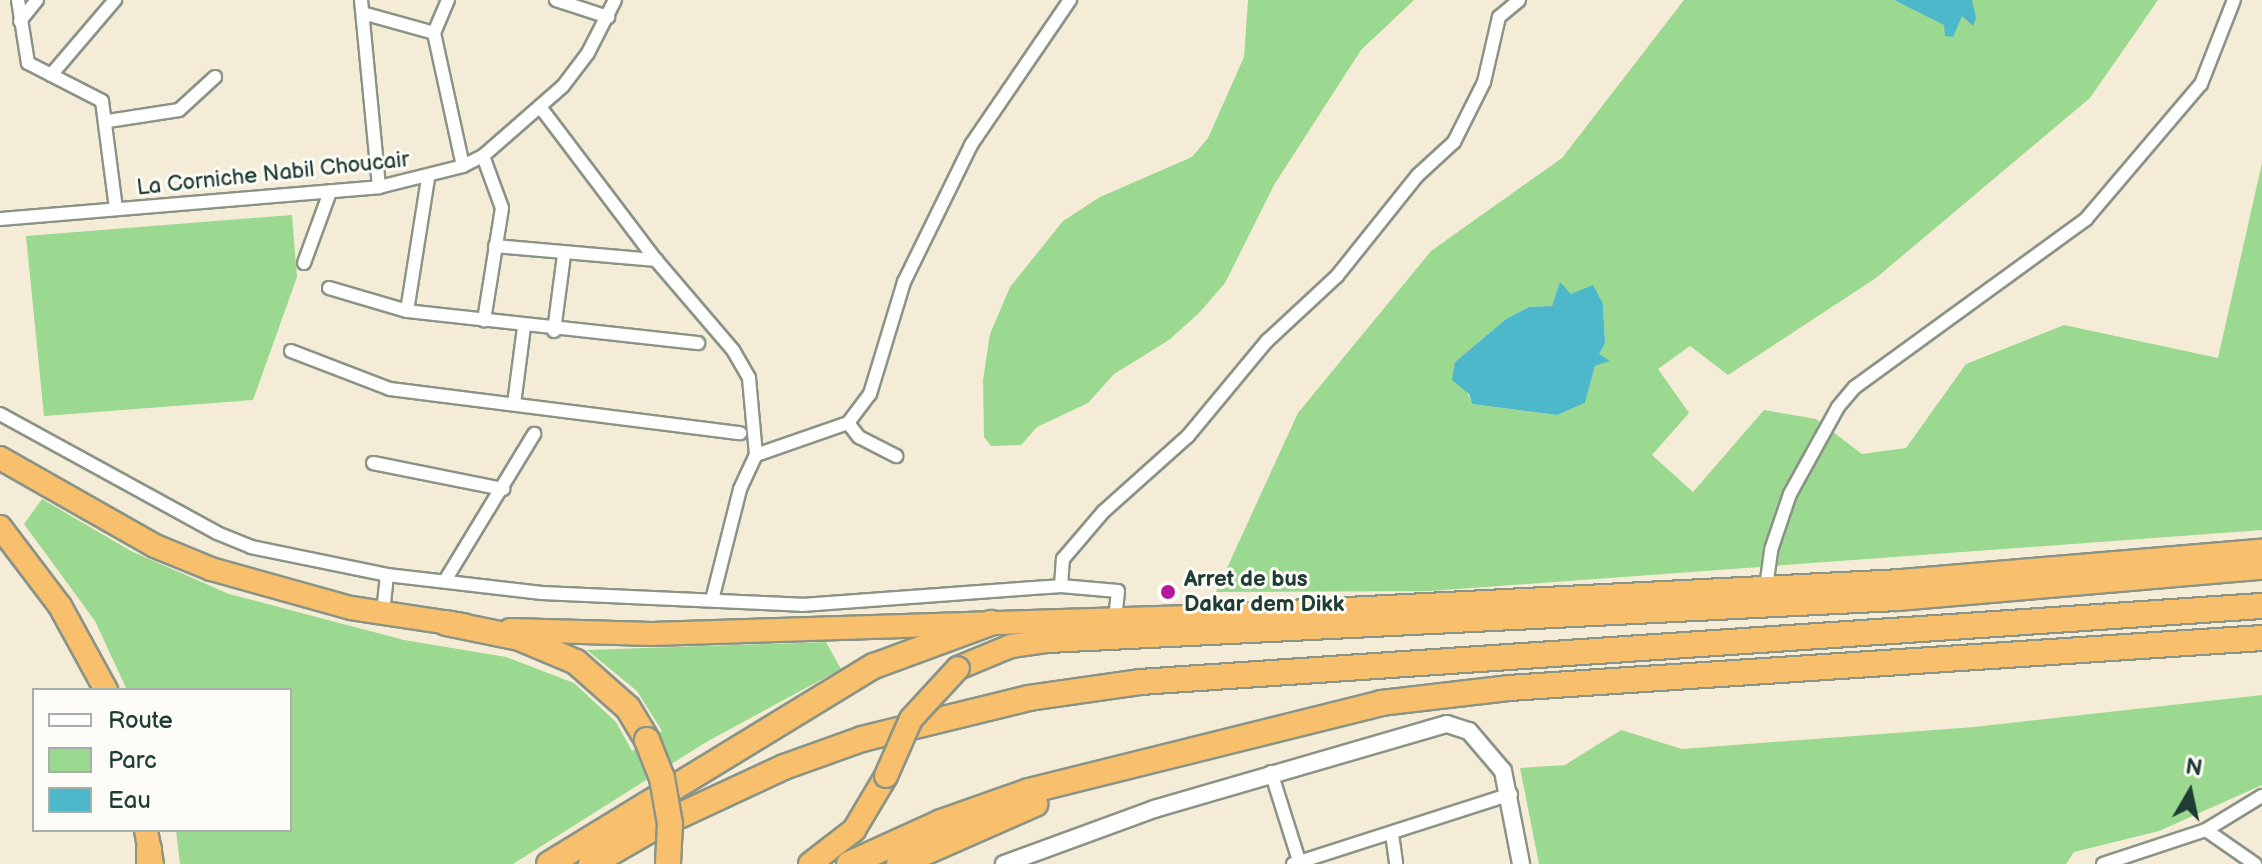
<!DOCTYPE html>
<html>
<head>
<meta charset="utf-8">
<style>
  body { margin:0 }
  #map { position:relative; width:2262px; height:864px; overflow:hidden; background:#f5ecd7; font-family:"Balsamiq Sans",sans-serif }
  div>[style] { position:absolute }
  .green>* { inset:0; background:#9ad98f }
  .water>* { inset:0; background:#4eb8cb }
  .roads { filter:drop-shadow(2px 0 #8a9486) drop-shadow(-2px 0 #8a9486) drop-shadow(0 2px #8a9486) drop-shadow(0 -2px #8a9486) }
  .minor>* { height:12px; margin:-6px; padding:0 6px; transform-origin:6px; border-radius:6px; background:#fff }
  .tertiary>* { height:16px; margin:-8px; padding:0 8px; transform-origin:8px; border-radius:8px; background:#fff }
  .trunk>* { height:22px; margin:-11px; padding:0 11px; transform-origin:11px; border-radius:11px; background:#f8bf6c }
  .motorway>* { height:24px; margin:-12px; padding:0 12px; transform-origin:12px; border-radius:12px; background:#f8bf6c }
  .bridges { filter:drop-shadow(2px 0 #8a9486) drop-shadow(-2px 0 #8a9486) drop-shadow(0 2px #8a9486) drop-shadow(0 -2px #8a9486) }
  .trunk-bridge>* { height:22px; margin:-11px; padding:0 11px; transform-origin:11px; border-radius:11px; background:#f8bf6c }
  .motorway-bridge>* { height:24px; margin:-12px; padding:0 12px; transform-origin:12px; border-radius:12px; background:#f8bf6c }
  .dots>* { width:22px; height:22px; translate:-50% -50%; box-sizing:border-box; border:4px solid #fdfcf7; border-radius:50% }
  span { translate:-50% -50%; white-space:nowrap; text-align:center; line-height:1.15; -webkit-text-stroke:6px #fdfcf7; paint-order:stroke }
  .street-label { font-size:22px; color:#1f3d34 }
  .poi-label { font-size:22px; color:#1f3d34; font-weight:700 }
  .left { translate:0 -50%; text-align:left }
  .legend { position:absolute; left:32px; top:688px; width:260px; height:144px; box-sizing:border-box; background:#fdfcf7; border:2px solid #a4b0a9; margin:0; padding:10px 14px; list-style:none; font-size:24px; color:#1f3d34 }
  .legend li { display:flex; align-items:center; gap:16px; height:40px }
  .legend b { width:40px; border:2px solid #a4b0a9 }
  .north { position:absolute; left:2150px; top:752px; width:80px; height:80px; -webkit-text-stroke:6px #fdfcf7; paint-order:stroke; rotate:9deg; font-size:22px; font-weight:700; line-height:32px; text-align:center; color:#1f3d34 }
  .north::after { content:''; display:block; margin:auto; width:28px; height:36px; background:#1f3d34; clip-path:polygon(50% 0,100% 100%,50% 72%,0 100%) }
</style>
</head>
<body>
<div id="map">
  <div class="green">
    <i style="clip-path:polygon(1248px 0,1414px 0,1361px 50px,1274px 185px,1225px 283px,1199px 313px,1169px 340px,1114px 374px,1088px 403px,1037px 427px,1021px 445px,991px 446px,984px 437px,983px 380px,990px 334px,1010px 287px,1063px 221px,1100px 197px,1192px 157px,1208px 138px,1244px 57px)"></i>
    <i style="clip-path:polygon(evenodd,1684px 0,1894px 0,1956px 28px,1962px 15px,1967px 21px,1974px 10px,1972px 0,2158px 0,2090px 98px,1876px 278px,1728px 375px,1690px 346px,1658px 369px,1689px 413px,1652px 455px,1693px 492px,1764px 410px,1816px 419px,1862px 454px,1906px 448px,1966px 364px,2064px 325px,2218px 358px,2262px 163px,2262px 530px,1431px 591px,1216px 592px,1298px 413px,1431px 251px,1562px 158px,1684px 0,1560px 283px,1571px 294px,1587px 289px,1603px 304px,1605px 343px,1598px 354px,1609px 361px,1595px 366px,1585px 403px,1557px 415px,1472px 404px,1455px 362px,1506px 319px,1529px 307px,1552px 306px,1560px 283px)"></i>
    <i style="clip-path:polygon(292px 215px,297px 277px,253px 400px,44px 416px,26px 236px)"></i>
    <i style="clip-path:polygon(42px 499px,131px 551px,229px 594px,404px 640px,506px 657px,574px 683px,616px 722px,632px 751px,662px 731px,637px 691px,587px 650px,826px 642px,841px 669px,708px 741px,513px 864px,180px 864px,176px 830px,290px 830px,290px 690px,127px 690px,95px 621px,24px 524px)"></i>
    <i style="clip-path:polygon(2262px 695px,2262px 785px,2159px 831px,2074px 852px,2066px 864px,1539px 864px,1520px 768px,1565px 765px,1621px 730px,1682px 749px,1974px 727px)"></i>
  </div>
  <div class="water">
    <i style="clip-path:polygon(1894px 0,1972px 0,1976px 18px,1973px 26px,1962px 16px,1953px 37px,1945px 36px,1944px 25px)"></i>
    <i style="clip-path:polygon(1560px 282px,1571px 294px,1593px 285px,1603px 304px,1605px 343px,1599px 354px,1610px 361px,1595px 366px,1585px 403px,1557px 415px,1472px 404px,1469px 394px,1452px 380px,1455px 362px,1506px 319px,1529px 307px,1552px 306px)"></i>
  </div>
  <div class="roads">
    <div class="minor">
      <i style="left:18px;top:0;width:64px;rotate:81deg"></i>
      <i style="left:28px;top:63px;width:83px;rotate:27.2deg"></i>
      <i style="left:102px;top:101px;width:109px;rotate:82.6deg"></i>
      <i style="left:361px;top:0;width:188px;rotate:84.5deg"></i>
      <i style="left:448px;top:0;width:36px;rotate:113deg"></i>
      <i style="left:434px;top:33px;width:136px;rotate:77.7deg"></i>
      <i style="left:556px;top:0;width:55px;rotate:18.1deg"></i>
      <i style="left:366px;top:14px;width:71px;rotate:15.6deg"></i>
      <i style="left:20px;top:21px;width:27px;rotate:-51deg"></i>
      <i style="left:51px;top:75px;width:99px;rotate:-49.5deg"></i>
      <i style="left:541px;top:108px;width:191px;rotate:52.9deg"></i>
      <i style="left:656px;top:260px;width:118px;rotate:49.5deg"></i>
      <i style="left:733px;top:350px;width:32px;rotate:60deg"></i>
      <i style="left:749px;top:378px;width:77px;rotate:84.8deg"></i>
      <i style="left:108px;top:121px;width:72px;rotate:-8.8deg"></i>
      <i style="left:179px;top:110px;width:49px;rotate:-42.5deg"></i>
      <i style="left:483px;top:156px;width:55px;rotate:69.9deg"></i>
      <i style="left:502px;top:208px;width:114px;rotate:99.1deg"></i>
      <i style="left:0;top:219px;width:380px;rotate:-4.8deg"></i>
      <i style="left:379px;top:187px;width:87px;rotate:-14deg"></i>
      <i style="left:463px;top:166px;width:22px;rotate:-27deg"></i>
      <i style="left:483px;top:156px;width:106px;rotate:-41.2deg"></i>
      <i style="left:563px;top:86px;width:41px;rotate:-52.9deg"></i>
      <i style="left:588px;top:53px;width:59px;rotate:-63deg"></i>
      <i style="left:495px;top:246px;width:162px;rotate:5deg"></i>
      <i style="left:304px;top:263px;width:76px;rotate:-69.9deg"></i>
      <i style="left:329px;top:288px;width:81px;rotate:16.4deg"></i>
      <i style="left:407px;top:311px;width:135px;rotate:-81deg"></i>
      <i style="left:407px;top:311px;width:293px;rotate:6.3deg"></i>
      <i style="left:554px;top:331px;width:77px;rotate:-82.5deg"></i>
      <i style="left:291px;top:351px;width:106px;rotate:21deg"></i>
      <i style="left:390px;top:389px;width:353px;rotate:7.2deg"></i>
      <i style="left:514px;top:404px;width:78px;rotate:-82.6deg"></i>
      <i style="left:0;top:414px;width:247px;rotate:28.7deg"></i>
      <i style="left:217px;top:533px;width:37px;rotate:22deg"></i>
      <i style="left:251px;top:547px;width:139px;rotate:11.6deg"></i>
      <i style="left:387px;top:575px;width:156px;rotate:6.6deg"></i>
      <i style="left:542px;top:593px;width:260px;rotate:2.6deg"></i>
      <i style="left:802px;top:605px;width:260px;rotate:-4.2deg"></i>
      <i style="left:1061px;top:586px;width:57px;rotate:5deg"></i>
      <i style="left:1118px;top:591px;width:29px;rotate:96deg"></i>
      <i style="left:848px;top:423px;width:36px;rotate:-53deg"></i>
      <i style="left:870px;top:394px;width:117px;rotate:-73.1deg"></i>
      <i style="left:904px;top:282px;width:153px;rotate:-63.9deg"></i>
      <i style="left:971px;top:145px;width:176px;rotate:-55.7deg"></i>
      <i style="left:373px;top:463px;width:133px;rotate:11.3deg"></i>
      <i style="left:446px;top:579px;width:170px;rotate:-58.7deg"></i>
      <i style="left:1061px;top:586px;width:27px;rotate:-86deg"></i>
      <i style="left:1063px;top:559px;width:62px;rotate:-49.6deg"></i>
      <i style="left:1103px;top:512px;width:114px;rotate:-41.8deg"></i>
      <i style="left:1188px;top:436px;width:124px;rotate:-50.3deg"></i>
      <i style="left:1267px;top:341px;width:96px;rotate:-42.9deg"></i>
      <i style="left:1337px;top:276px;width:129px;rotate:-51.3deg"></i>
      <i style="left:1418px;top:175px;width:49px;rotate:-42.5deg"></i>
      <i style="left:1454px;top:142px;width:67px;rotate:-63.4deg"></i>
      <i style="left:1484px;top:82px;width:67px;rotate:-77deg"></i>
      <i style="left:1499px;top:17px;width:26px;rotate:-40deg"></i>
      <i style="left:1766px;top:587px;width:37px;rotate:-82deg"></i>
      <i style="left:1771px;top:550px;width:59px;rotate:-71.3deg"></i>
      <i style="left:1790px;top:494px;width:99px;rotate:-61.1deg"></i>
      <i style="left:1838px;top:407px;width:26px;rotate:-50deg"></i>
      <i style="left:1855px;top:387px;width:286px;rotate:-36deg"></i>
      <i style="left:2086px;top:219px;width:177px;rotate:-49.6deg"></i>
      <i style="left:2201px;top:84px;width:90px;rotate:-68.6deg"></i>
      <i style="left:712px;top:600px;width:114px;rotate:-75.8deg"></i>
      <i style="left:740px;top:489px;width:38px;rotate:-65deg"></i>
      <i style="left:756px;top:455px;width:97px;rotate:-19.2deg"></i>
      <i style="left:848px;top:423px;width:18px;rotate:52deg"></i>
      <i style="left:859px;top:437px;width:42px;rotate:27.2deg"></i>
      <i style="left:383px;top:613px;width:38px;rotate:-84deg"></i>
      <i style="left:1271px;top:772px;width:96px;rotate:72.5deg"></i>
      <i style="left:2206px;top:830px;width:60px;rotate:34.8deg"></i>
      <i style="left:1392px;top:834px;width:30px;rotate:82deg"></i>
      <i style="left:1293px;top:864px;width:229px;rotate:-17.8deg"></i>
      <i style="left:2103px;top:864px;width:108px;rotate:-18.3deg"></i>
      <i style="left:2206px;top:830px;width:66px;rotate:-31.3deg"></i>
    </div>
    <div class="tertiary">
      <i style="left:1004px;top:864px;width:160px;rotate:-20.1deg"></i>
      <i style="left:1154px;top:809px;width:305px;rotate:-16.2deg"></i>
      <i style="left:1447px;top:724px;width:23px;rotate:18deg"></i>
      <i style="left:1469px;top:731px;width:52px;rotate:49.6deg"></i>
      <i style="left:1503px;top:771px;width:95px;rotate:79deg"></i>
    </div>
    <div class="trunk">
      <i style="left:0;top:458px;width:178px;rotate:29.6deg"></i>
      <i style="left:155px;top:546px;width:61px;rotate:22.3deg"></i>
      <i style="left:211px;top:569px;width:145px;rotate:15.6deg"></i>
      <i style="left:351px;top:608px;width:114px;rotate:8.6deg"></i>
      <i style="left:0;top:527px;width:99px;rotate:52.8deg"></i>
      <i style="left:60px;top:606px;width:96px;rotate:61.3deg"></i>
      <i style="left:510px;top:630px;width:142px;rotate:1.6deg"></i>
      <i style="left:652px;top:634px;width:537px;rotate:-1.81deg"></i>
      <i style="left:1189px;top:617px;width:713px;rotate:-2.89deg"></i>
      <i style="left:1901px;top:581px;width:362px;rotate:-4.8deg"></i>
      <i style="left:958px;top:668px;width:57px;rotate:-22.5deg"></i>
      <i style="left:1011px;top:646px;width:37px;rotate:-8deg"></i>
      <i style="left:1048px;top:641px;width:850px;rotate:-2.83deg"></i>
      <i style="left:1897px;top:599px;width:366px;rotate:-4.9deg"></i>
      <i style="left:146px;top:830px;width:35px;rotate:80deg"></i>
      <i style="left:810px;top:864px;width:56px;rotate:-37.7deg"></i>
      <i style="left:854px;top:830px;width:63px;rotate:-59.3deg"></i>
    </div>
    <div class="motorway">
      <i style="left:446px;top:623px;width:75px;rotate:11.6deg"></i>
      <i style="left:519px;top:638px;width:62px;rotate:22.8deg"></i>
      <i style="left:576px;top:662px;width:69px;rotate:41.5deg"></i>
      <i style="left:628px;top:708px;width:37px;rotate:59deg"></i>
      <i style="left:149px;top:864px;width:15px;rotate:-90deg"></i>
      <i style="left:549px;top:864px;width:381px;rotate:-31.4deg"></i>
      <i style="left:874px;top:666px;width:125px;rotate:-20.2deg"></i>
      <i style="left:591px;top:864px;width:74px;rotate:-30deg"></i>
      <i style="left:655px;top:827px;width:142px;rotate:-24.9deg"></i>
      <i style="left:784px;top:767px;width:83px;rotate:-19.7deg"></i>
      <i style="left:862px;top:739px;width:172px;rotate:-13.8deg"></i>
      <i style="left:1029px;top:698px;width:112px;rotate:-8.2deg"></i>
      <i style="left:1140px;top:682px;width:1125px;rotate:-3.88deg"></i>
      <i style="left:849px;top:864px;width:101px;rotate:-24.5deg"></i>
      <i style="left:941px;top:822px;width:93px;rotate:-19.4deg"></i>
      <i style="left:1029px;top:791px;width:363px;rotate:-14deg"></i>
      <i style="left:1381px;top:703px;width:129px;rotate:-6.7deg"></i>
      <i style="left:1509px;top:688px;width:755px;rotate:-3.8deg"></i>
      <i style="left:899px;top:864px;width:149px;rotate:-23.8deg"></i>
    </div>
  </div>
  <div class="bridges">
    <div class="trunk-bridge">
      <i style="left:886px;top:776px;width:62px;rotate:-66.3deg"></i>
      <i style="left:911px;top:719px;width:69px;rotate:-47.3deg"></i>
    </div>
    <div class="motorway-bridge">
      <i style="left:647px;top:740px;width:41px;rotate:68.5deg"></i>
      <i style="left:662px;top:778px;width:47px;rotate:80.1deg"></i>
      <i style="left:670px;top:824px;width:40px;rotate:92.9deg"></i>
    </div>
  </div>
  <div class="dots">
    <i style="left:1168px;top:592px;background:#b5179e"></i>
  </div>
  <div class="street-label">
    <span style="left:273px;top:174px;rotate:-6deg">La Corniche Nabil Choucair</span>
  </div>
  <div class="poi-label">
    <span class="left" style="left:1184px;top:592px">Arret de bus<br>Dakar dem Dikk</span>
  </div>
  <ul class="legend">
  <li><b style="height:10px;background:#fff"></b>Route</li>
  <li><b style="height:22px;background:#9ad98f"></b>Parc</li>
  <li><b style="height:22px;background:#4eb8cb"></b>Eau</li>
  </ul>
  <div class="north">N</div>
</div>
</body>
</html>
